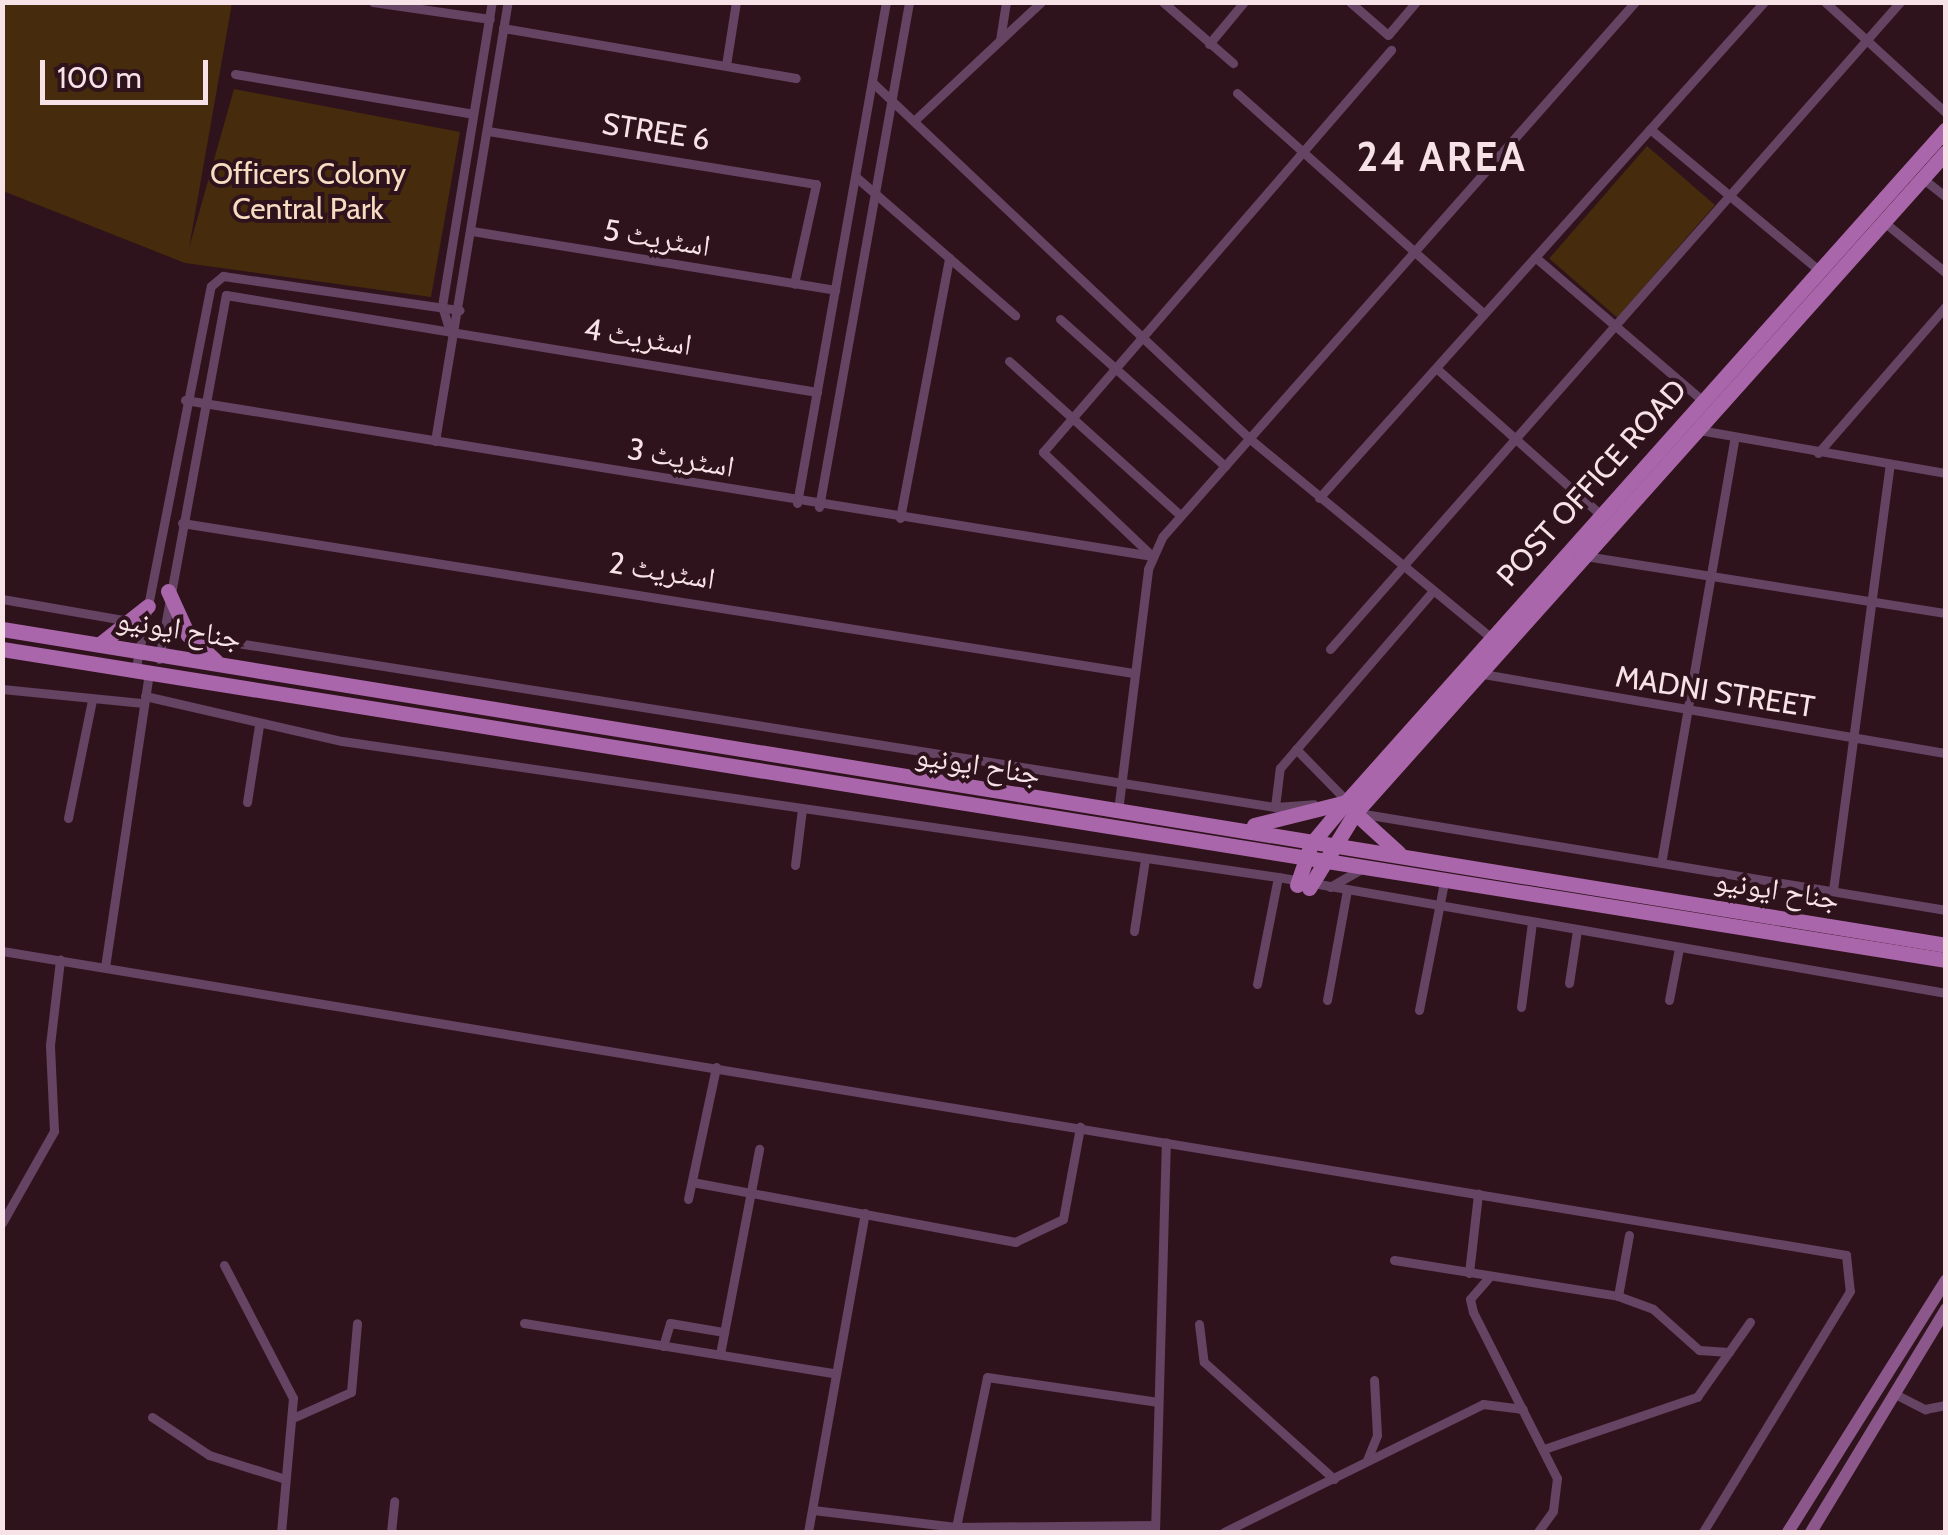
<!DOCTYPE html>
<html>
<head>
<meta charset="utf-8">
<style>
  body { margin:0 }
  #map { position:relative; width:1948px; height:1535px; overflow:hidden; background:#2f131c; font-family:Cabin,"Noto Naskh Arabic",sans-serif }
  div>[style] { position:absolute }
  .green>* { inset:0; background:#462b0c; transform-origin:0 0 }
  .street>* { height:9px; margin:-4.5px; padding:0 4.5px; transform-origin:4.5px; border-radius:4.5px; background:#644363 }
  .secondary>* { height:12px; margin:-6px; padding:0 6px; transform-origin:6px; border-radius:6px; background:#8c578b }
  .primary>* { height:15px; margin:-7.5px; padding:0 7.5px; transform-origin:7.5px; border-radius:7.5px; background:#a6a }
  span { translate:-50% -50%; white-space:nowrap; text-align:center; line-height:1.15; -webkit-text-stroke:8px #2f131c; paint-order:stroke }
  .street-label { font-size:30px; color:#f7e2e7 }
  .park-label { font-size:30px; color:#f8dcc2 }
  .district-label { font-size:40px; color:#f7e2e7; font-weight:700; letter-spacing:2.5px }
  .frame { position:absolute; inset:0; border:5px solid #f7e2e7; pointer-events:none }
  .scale { position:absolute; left:40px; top:60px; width:168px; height:45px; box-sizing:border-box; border:5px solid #f7e2e7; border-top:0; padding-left:12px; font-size:30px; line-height:35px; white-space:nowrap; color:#f7e2e7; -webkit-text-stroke:8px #2f131c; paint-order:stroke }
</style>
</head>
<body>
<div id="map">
  <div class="green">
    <i style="clip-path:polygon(2px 3px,232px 3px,189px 248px,234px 89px,460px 132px,431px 297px,185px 263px,3px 191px)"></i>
    <i style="left:1647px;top:146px;width:90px;height:149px;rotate:41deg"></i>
  </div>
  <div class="street">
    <i style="left:373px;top:2px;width:118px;rotate:8.3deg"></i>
    <i style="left:1163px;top:2px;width:93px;rotate:41.1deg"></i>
    <i style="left:1350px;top:2px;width:50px;rotate:41deg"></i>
    <i style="left:1388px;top:35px;width:43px;rotate:-49.7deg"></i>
    <i style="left:1825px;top:2px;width:164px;rotate:42.5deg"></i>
    <i style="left:503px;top:28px;width:297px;rotate:9.7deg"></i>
    <i style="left:1000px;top:40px;width:38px;rotate:-81deg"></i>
    <i style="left:1209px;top:44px;width:55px;rotate:-50.2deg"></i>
    <i style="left:726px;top:65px;width:64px;rotate:-81deg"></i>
    <i style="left:235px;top:74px;width:241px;rotate:9.5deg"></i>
    <i style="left:872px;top:82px;width:520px;rotate:43.36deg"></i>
    <i style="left:1250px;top:439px;width:311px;rotate:39.5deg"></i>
    <i style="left:1237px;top:93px;width:331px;rotate:41.8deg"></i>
    <i style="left:916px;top:119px;width:171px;rotate:-43.1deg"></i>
    <i style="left:1650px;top:129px;width:222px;rotate:39.9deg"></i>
    <i style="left:488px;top:131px;width:332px;rotate:9.2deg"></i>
    <i style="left:816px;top:184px;width:102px;rotate:102.4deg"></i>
    <i style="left:856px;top:177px;width:211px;rotate:41deg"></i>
    <i style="left:1922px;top:178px;width:31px;rotate:38deg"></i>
    <i style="left:1884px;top:222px;width:80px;rotate:39.4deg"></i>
    <i style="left:472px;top:231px;width:368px;rotate:9.2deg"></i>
    <i style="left:1535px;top:257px;width:220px;rotate:40.6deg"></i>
    <i style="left:1060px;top:319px;width:221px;rotate:41.7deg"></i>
    <i style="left:450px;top:332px;width:27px;rotate:-107deg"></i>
    <i style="left:442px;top:306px;width:308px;rotate:-80.7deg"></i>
    <i style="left:1009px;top:361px;width:230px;rotate:42deg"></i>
    <i style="left:1436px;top:368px;width:221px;rotate:41.7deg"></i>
    <i style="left:185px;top:400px;width:980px;rotate:9.16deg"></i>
    <i style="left:1699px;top:430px;width:251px;rotate:9.9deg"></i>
    <i style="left:435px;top:441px;width:445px;rotate:-80.6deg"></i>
    <i style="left:1818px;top:453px;width:195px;rotate:-49deg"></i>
    <i style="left:1319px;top:498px;width:666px;rotate:-48.1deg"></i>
    <i style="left:797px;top:503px;width:509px;rotate:-79.93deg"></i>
    <i style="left:819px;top:507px;width:513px;rotate:-79.89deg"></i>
    <i style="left:900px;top:518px;width:265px;rotate:-79.3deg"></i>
    <i style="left:182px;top:523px;width:963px;rotate:8.96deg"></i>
    <i style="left:1150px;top:554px;width:148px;rotate:-136.4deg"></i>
    <i style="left:1043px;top:452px;width:532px;rotate:-49.12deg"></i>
    <i style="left:1585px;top:556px;width:365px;rotate:9deg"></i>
    <i style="left:2px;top:599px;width:130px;rotate:9.8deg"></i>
    <i style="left:193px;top:636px;width:1095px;rotate:8.98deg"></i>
    <i style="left:1275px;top:807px;width:39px;rotate:-4deg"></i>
    <i style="left:1330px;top:649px;width:862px;rotate:-48.62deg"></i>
    <i style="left:159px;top:659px;width:370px;rotate:-79.6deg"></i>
    <i style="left:226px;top:295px;width:599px;rotate:9.32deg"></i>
    <i style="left:135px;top:672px;width:393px;rotate:-78.9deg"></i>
    <i style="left:211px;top:286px;width:16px;rotate:-40deg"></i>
    <i style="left:223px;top:276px;width:239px;rotate:8.2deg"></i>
    <i style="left:1477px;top:673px;width:476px;rotate:9.7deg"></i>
    <i style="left:2px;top:689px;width:142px;rotate:5.7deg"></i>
    <i style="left:145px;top:696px;width:202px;rotate:12.9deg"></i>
    <i style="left:342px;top:741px;width:946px;rotate:8.27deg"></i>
    <i style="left:1278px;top:877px;width:678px;rotate:9.85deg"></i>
    <i style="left:1296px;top:749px;width:73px;rotate:45.6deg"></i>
    <i style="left:247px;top:802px;width:78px;rotate:-81.1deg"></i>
    <i style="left:1275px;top:807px;width:39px;rotate:-83deg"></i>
    <i style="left:1280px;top:768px;width:234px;rotate:-49.2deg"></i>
    <i style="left:1118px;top:811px;width:244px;rotate:-82.9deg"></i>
    <i style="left:1148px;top:569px;width:36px;rotate:-66deg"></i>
    <i style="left:1163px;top:536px;width:713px;rotate:-48.53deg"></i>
    <i style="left:1358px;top:813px;width:596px;rotate:9.37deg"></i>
    <i style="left:68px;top:818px;width:120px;rotate:-78.5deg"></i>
    <i style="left:1662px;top:858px;width:424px;rotate:-80.2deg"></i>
    <i style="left:795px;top:865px;width:56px;rotate:-82.9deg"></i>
    <i style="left:1330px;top:887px;width:34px;rotate:-30deg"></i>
    <i style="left:1833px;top:890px;width:430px;rotate:-82.4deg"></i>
    <i style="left:1134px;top:931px;width:73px;rotate:-81.3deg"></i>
    <i style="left:2px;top:951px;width:1869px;rotate:9.36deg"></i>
    <i style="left:1846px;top:1255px;width:36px;rotate:84deg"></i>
    <i style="left:1850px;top:1291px;width:282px;rotate:121.4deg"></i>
    <i style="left:105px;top:967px;width:296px;rotate:-81.5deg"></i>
    <i style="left:1569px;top:983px;width:54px;rotate:-81.4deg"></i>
    <i style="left:1257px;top:984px;width:109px;rotate:-78.9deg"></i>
    <i style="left:1327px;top:1000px;width:112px;rotate:-79.7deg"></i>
    <i style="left:1669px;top:1000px;width:53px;rotate:-79.1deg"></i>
    <i style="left:1521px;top:1007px;width:86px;rotate:-82.6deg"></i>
    <i style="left:1419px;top:1010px;width:130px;rotate:-78.9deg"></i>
    <i style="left:692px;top:1182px;width:329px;rotate:10.5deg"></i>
    <i style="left:1015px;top:1242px;width:53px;rotate:-25.6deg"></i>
    <i style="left:1063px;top:1219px;width:94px;rotate:-79.5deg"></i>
    <i style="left:688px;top:1199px;width:135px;rotate:-78deg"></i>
    <i style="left:2px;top:1223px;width:106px;rotate:-60.5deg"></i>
    <i style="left:54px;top:1131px;width:86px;rotate:-92.7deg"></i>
    <i style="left:50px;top:1045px;width:86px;rotate:-83.3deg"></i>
    <i style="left:1394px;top:1260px;width:227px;rotate:9.1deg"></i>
    <i style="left:1618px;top:1296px;width:37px;rotate:20deg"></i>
    <i style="left:1653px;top:1309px;width:62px;rotate:41.7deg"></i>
    <i style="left:1699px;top:1350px;width:30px;rotate:4deg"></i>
    <i style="left:224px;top:1265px;width:150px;rotate:62.6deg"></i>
    <i style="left:293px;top:1398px;width:135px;rotate:95.1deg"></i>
    <i style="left:1469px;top:1273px;width:80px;rotate:-83.5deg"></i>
    <i style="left:1490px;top:1276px;width:30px;rotate:131deg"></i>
    <i style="left:1470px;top:1299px;width:13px;rotate:77deg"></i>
    <i style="left:1473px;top:1312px;width:186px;rotate:63.2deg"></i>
    <i style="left:1557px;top:1478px;width:33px;rotate:97deg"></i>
    <i style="left:1553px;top:1511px;width:26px;rotate:126deg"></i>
    <i style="left:1618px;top:1296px;width:62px;rotate:-79.8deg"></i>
    <i style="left:524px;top:1323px;width:314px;rotate:9.2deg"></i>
    <i style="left:1199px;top:1324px;width:38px;rotate:83deg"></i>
    <i style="left:1204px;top:1362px;width:175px;rotate:42deg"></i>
    <i style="left:663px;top:1346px;width:24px;rotate:-73deg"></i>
    <i style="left:670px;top:1323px;width:55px;rotate:9.5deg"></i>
    <i style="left:720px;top:1354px;width:209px;rotate:-79.2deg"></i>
    <i style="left:1895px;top:1394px;width:34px;rotate:27deg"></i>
    <i style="left:1925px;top:1409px;width:21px;rotate:-11deg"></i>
    <i style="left:152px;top:1417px;width:69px;rotate:33.7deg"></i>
    <i style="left:209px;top:1455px;width:80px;rotate:17.5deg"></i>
    <i style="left:295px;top:1417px;width:61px;rotate:-24.1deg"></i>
    <i style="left:351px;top:1392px;width:69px;rotate:-85deg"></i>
    <i style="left:1544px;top:1449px;width:162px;rotate:-18.8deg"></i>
    <i style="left:1697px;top:1397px;width:92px;rotate:-54.8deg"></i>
    <i style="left:1367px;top:1460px;width:27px;rotate:-68deg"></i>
    <i style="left:1377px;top:1435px;width:55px;rotate:-93.1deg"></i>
    <i style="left:813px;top:1510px;width:144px;rotate:6.8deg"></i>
    <i style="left:956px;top:1527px;width:153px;rotate:-78.3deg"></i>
    <i style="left:987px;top:1377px;width:173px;rotate:8.3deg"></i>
    <i style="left:956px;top:1527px;width:199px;rotate:-0.6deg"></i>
    <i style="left:391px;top:1532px;width:31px;rotate:-84deg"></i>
    <i style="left:808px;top:1532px;width:324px;rotate:-79.9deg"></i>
    <i style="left:1155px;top:1532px;width:390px;rotate:-88.4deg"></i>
    <i style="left:1224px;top:1532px;width:289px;rotate:-26.3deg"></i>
    <i style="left:1483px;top:1404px;width:40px;rotate:7.1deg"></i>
  </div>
  <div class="secondary">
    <i style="left:1788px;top:1532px;width:297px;rotate:-57.9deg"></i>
    <i style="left:1811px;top:1532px;width:261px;rotate:-58.8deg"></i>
  </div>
  <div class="primary">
    <i style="left:168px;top:591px;width:48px;rotate:65.6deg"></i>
    <i style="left:188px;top:635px;width:38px;rotate:43deg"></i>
    <i style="left:2px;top:629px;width:1970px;rotate:9.23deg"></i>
    <i style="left:100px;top:644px;width:61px;rotate:-38.4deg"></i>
    <i style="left:2px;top:649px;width:1969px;rotate:9.09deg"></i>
    <i style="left:1355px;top:813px;width:59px;rotate:42.3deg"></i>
    <i style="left:1254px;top:825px;width:91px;rotate:-14deg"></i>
    <i style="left:1297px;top:885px;width:43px;rotate:-71.1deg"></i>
    <i style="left:1311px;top:844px;width:56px;rotate:-50.1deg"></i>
    <i style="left:1347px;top:801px;width:900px;rotate:-48.29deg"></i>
    <i style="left:1309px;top:888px;width:88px;rotate:-58.5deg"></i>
    <i style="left:1355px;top:813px;width:887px;rotate:-48.2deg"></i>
  </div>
  <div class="street-label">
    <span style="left:656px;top:132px;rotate:9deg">STREE 6</span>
    <span style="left:657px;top:238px;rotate:9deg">اسٹریٹ 5</span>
    <span style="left:638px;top:337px;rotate:9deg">اسٹریٹ 4</span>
    <span style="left:681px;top:458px;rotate:10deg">اسٹریٹ 3</span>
    <span style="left:1592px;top:483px;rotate:-48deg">POST OFFICE ROAD</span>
    <span style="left:662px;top:571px;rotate:9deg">اسٹریٹ 2</span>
    <span style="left:179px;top:629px;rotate:9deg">جناح ایونیو</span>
    <span style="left:1715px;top:692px;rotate:9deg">MADNI STREET</span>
    <span style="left:978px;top:765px;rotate:9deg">جناح ایونیو</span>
    <span style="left:1777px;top:890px;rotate:9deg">جناح ایونیو</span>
  </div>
  <div class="park-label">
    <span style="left:308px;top:191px">Officers Colony<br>Central Park</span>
  </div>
  <div class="district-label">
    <span style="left:1442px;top:157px">24 AREA</span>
  </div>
  <div class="frame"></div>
  <div class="scale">100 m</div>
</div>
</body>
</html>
